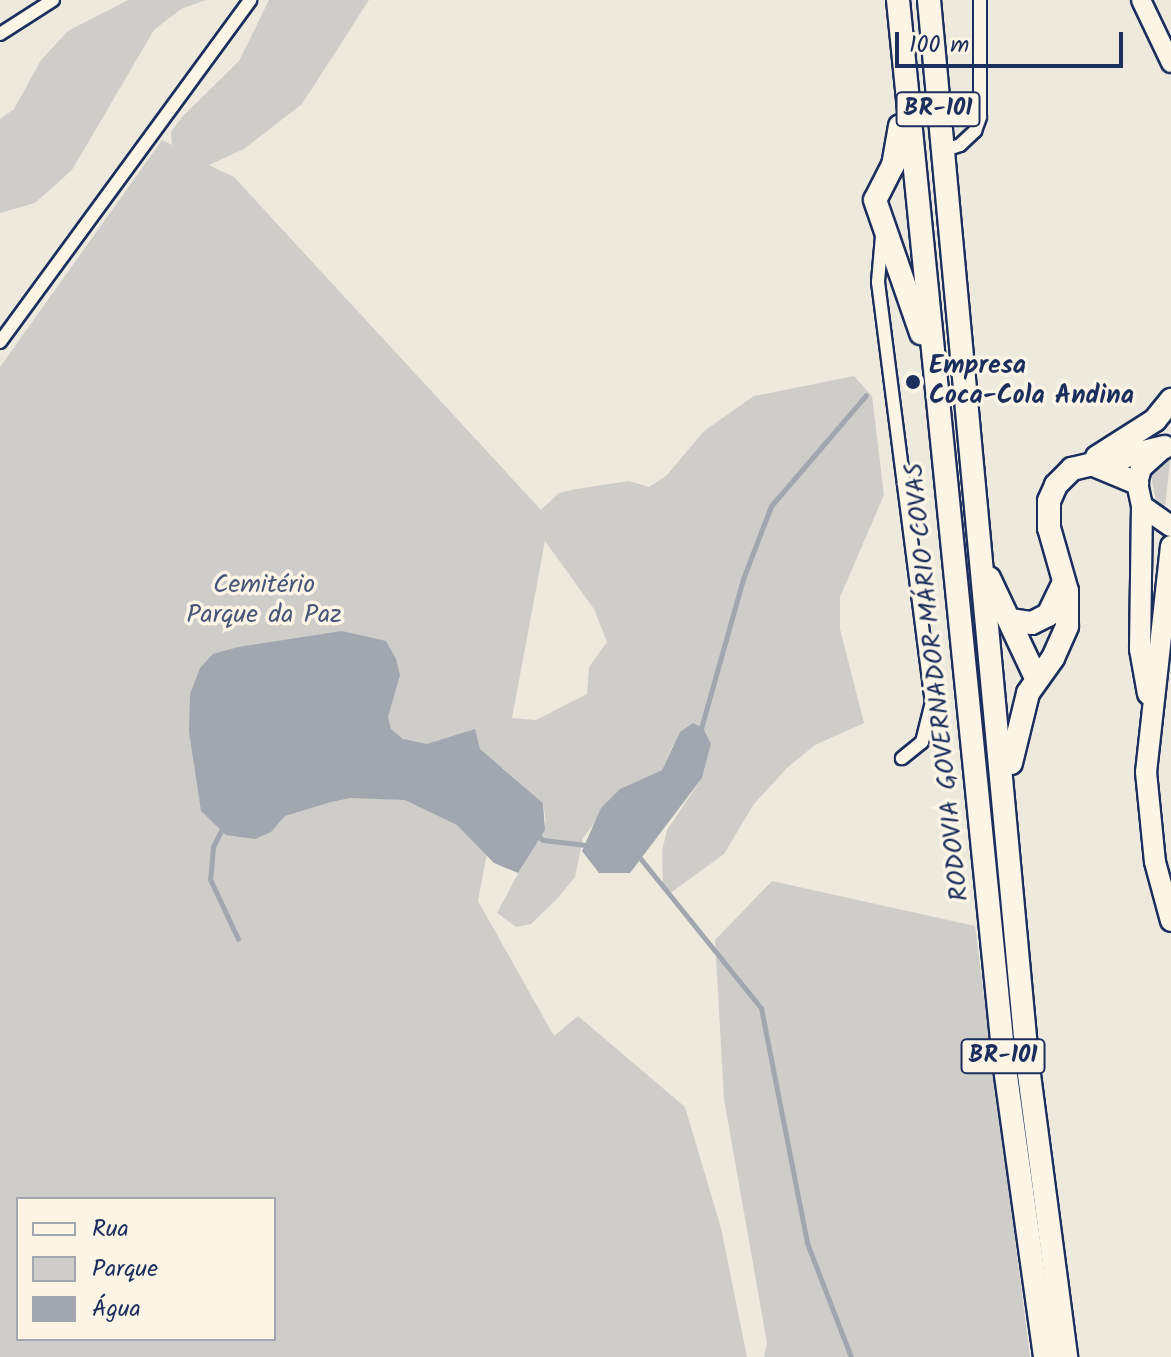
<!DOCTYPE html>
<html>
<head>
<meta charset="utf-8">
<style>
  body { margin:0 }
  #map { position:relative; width:1171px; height:1357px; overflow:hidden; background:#eee9dd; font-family:Kalam,sans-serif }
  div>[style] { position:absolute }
  .green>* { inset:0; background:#cfcdca }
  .water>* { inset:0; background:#a2a7af }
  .stream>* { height:5px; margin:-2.5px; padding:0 2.5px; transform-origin:2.5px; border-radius:2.5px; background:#a2a7af }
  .roads { filter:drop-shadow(2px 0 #1b2f5e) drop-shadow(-2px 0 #1b2f5e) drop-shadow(0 2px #1b2f5e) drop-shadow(0 -2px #1b2f5e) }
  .street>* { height:12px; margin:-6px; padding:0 6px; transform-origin:6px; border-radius:6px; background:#fcf5e5 }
  .secondary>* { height:18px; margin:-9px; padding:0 9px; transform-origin:9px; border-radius:9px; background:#fcf5e5 }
  .primary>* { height:20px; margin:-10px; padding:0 10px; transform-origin:10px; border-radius:10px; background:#fcf5e5 }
  .highway>* { height:22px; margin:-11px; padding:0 11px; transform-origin:11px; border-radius:11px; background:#fcf5e5 }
  .dots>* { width:22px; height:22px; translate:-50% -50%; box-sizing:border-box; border:4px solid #fcf5e5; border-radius:50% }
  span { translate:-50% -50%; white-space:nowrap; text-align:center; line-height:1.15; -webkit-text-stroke:7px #fcf5e5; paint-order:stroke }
  .shield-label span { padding:2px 6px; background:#fcf5e5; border:2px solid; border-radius:6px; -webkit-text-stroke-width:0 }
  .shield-label { font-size:24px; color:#1b2f5e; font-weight:700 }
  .poi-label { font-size:26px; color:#1b2f5e; font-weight:700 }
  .left { translate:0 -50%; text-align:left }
  .park-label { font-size:26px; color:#485679 }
  .street-label { font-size:26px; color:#1b2f5e }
  .legend { position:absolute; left:16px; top:1197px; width:260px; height:144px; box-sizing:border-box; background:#fcf5e5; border:2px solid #a2a6af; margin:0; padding:10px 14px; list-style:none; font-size:24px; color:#1b2f5e }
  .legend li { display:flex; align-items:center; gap:16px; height:40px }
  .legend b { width:40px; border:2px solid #a2a6af }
  .scale { position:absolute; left:895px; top:32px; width:228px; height:36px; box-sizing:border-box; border:4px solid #1b2f5e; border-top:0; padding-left:10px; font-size:24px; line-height:28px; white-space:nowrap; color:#1b2f5e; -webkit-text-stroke:6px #fcf5e5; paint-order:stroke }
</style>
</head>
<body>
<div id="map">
  <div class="green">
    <i style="clip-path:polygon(128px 0,206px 0,181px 9px,154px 30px,72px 170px,35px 203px,0 213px,0 119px,14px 109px,41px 60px,68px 31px)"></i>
    <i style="clip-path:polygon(evenodd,269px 0,369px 0,302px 104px,244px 149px,209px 165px,234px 177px,541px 510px,559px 493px,576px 489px,629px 481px,649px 487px,667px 475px,704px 431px,754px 396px,854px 376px,872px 396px,884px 495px,840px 597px,840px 629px,864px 723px,815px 745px,787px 768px,754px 804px,724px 854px,669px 894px,663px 886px,662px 851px,667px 830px,702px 778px,711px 744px,673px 745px,662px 770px,620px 789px,583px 838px,575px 877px,556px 900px,531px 924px,516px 927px,497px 913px,546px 822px,543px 803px,503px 768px,478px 901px,554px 1036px,578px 1016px,685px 1107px,721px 1228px,747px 1357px,0 1357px,0 367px,162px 140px,172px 145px,171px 132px,182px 117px,239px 61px,269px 0,545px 541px,594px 609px,607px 642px,589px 667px,587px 694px,536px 720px,512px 718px,545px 541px,269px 0,18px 1199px,274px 1199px,274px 1339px,18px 1339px,18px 1199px)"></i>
    <i style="clip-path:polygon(1171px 453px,1165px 509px,1156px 501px,1150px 471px)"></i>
    <i style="clip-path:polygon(772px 881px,975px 926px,1030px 1357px,764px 1357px,767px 1343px,724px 1099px,715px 940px)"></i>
  </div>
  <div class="water">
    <i style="clip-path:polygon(342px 631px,386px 641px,396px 659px,400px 675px,388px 717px,391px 729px,403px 739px,427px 744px,475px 729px,480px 749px,543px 803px,545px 830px,518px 873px,494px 863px,457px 825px,405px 800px,350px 798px,331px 802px,285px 816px,271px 832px,255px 839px,226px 835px,201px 811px,189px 732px,190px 694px,200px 668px,213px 654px,238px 647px)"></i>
    <i style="clip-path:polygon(693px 723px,703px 728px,711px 744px,702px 778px,630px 873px,599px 873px,582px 851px,601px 808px,620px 789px,662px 770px,680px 732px)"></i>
  </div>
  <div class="stream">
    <i style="left:700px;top:732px;width:159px;rotate:-74.3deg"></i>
    <i style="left:743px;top:579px;width:78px;rotate:-69deg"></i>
    <i style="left:771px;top:506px;width:146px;rotate:-49.4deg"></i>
    <i style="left:223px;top:827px;width:22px;rotate:117deg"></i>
    <i style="left:213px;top:847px;width:32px;rotate:95deg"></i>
    <i style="left:210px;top:879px;width:66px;rotate:65deg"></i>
    <i style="left:535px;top:834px;width:10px;rotate:37deg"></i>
    <i style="left:543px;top:840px;width:43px;rotate:6.6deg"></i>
    <i style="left:640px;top:858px;width:193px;rotate:51.1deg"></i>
    <i style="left:761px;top:1008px;width:239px;rotate:78.9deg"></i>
    <i style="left:807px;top:1243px;width:122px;rotate:68.9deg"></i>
  </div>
  <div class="roads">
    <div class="street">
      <i style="left:0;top:34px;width:63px;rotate:-32.7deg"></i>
      <i style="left:942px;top:151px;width:19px;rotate:-18deg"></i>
      <i style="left:960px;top:145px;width:21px;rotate:-43deg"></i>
      <i style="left:975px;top:131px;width:15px;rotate:-70deg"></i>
      <i style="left:980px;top:117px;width:117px;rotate:-90deg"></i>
      <i style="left:882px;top:236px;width:46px;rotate:95deg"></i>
      <i style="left:878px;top:282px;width:423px;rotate:82.7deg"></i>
      <i style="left:932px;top:702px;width:41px;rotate:104deg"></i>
      <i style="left:922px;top:742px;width:26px;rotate:141deg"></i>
      <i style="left:0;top:342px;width:424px;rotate:-53.8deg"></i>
    </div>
    <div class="secondary">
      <i style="left:1141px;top:0;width:70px;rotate:64.5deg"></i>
    </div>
    <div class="primary">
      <i style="left:1142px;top:506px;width:35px;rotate:35deg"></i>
      <i style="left:1171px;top:546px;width:227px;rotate:96.3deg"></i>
      <i style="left:1146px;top:772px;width:90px;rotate:84.3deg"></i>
      <i style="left:1155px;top:862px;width:61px;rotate:74.8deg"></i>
      <i style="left:1148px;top:694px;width:46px;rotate:-100.1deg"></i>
      <i style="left:1140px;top:649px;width:143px;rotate:-89.2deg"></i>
      <i style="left:1142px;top:506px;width:24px;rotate:-102deg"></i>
      <i style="left:1137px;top:483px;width:16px;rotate:-75deg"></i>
      <i style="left:1141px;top:468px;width:31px;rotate:-42deg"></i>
    </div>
    <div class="highway">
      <i style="left:898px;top:0;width:1066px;rotate:84.29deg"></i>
      <i style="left:1004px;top:1061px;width:299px;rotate:82.1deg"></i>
      <i style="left:929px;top:0;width:1064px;rotate:84.71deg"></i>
      <i style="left:1027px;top:1059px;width:301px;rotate:82.5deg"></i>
      <i style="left:900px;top:126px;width:40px;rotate:100deg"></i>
      <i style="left:893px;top:165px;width:39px;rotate:117deg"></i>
      <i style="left:875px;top:200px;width:141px;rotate:70.9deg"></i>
      <i style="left:1097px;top:457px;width:69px;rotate:-32.5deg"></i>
      <i style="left:1155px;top:420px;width:26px;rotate:-51deg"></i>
      <i style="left:1094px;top:465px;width:47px;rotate:22.7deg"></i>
      <i style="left:989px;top:578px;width:110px;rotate:64.8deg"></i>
      <i style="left:1010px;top:620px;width:22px;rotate:8deg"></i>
      <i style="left:1032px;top:623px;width:18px;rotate:-27deg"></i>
      <i style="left:1048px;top:615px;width:34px;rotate:-64deg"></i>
      <i style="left:1011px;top:763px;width:72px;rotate:-76.3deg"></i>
      <i style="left:1028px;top:693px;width:43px;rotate:-54.5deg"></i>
      <i style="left:1053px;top:658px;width:35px;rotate:-66deg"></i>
      <i style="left:1067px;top:626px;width:35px;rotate:-90deg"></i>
      <i style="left:1067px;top:591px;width:66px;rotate:-105.9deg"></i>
      <i style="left:1049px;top:528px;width:27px;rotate:-90deg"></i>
      <i style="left:1049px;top:501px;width:17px;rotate:-66deg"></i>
      <i style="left:1056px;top:485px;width:23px;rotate:-45deg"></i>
      <i style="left:1072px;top:469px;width:95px;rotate:-13.4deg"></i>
    </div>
  </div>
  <div class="dots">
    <i style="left:913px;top:382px;background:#1b2f5e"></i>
  </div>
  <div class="shield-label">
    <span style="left:938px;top:109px">BR-101</span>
    <span style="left:1003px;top:1056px">BR-101</span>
  </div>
  <div class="poi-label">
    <span class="left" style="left:929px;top:382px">Empresa<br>Coca-Cola Andina</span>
  </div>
  <div class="park-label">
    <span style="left:264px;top:601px">Cemitério<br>Parque da Paz</span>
  </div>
  <div class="street-label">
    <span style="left:938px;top:682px;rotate:-96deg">RODOVIA GOVERNADOR MÁRIO COVAS</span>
  </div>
  <ul class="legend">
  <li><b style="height:10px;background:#fcf5e5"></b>Rua</li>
  <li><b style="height:22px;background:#cfcdca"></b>Parque</li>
  <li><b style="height:22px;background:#a2a7af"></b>Água</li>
  </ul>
  <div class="scale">100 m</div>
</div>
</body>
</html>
